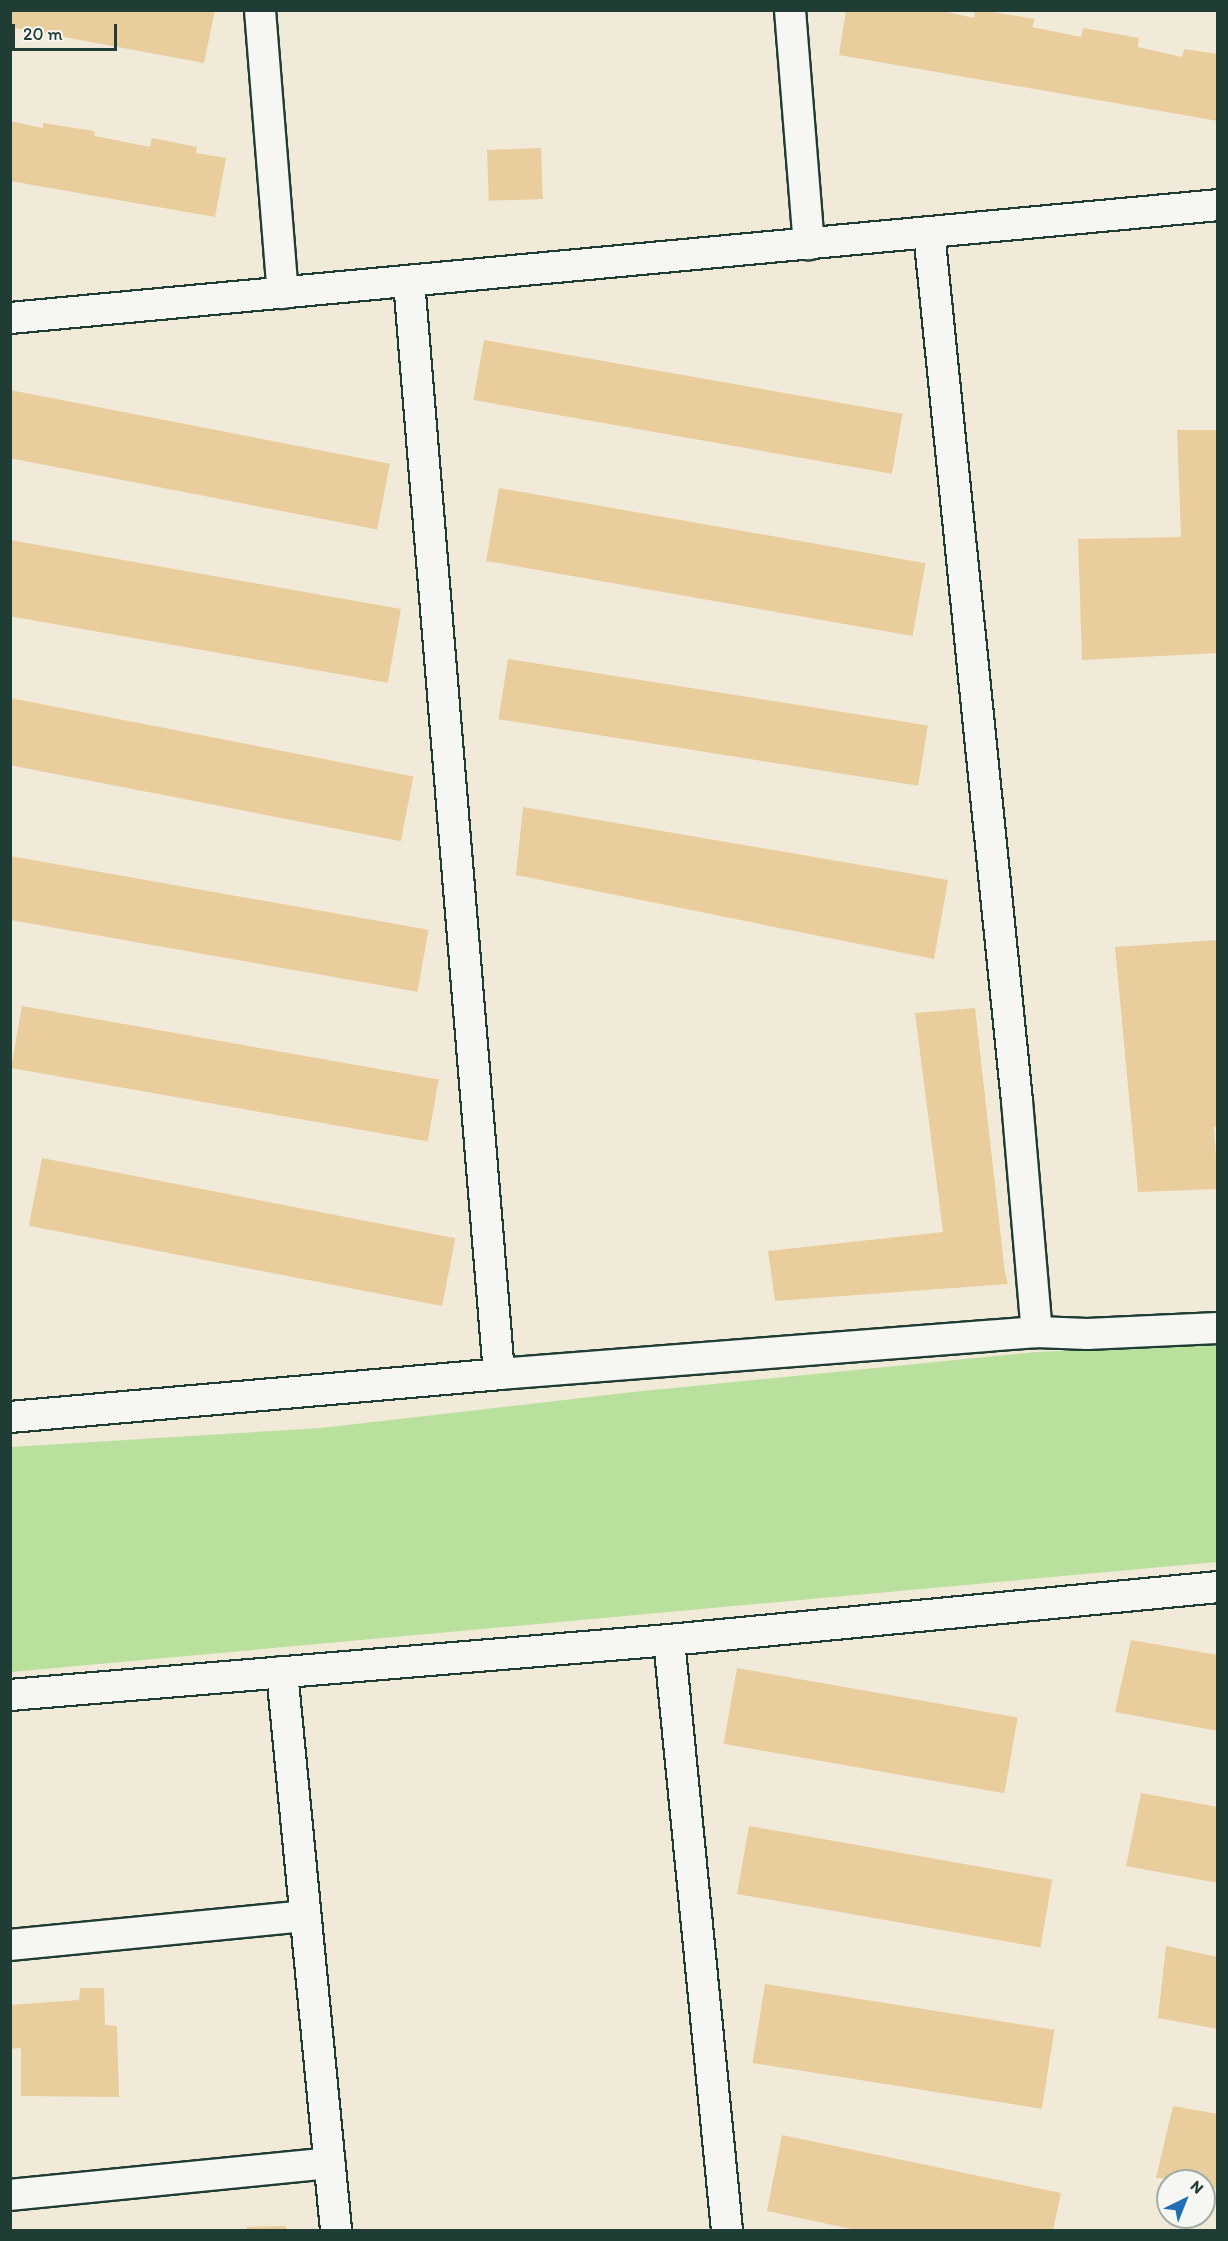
<!DOCTYPE html>
<html>
<head>
<meta charset="utf-8">
<style>
  body { margin:0 }
  #map { position:relative; width:1228px; height:2241px; overflow:hidden; background:#f6f6f2; font-family:Itim,sans-serif }
  div>[style] { position:absolute }
  .built>* { inset:0; background:#f2ead8 }
  .green>* { inset:0; background:#b9e19d }
  .building>* { inset:0; background:#e9cd9d; transform-origin:0 0 }
  .roads { filter:drop-shadow(2px 0 #1f3d34) drop-shadow(-2px 0 #1f3d34) drop-shadow(0 2px #1f3d34) drop-shadow(0 -2px #1f3d34) }
  .street>* { height:30px; margin:-15px; padding:0 15px; transform-origin:15px; border-radius:15px; background:#f6f6f2 }
  span { translate:-50% -50%; white-space:nowrap; text-align:center; line-height:1.15; -webkit-text-stroke:4.5px #f6f6f2; paint-order:stroke }
  .frame { position:absolute; inset:0; border:12px solid #1f3d34; pointer-events:none }
  .north { position:absolute; left:1156px; top:2169px; width:60px; height:60px; box-sizing:border-box; background:#f6f6f2; border:2px solid #a0aca6; border-radius:50%; rotate:43deg; font-size:16px; font-weight:700; line-height:24px; text-align:center; color:#1f3d34 }
  .north::after { content:''; display:block; margin:auto; width:21px; height:27px; background:#1f6fb2; clip-path:polygon(50% 0,100% 100%,50% 72%,0 100%) }
  .scale { position:absolute; left:12px; top:24px; width:105px; height:27px; box-sizing:border-box; border:3px solid #1f3d34; border-top:0; padding-left:8px; font-size:18px; line-height:21px; white-space:nowrap; color:#1f3d34; -webkit-text-stroke:4px #f6f6f2; paint-order:stroke }
</style>
</head>
<body>
<div id="map">
  <div class="built">
    <i style="clip-path:polygon(evenodd,11px 11px,1217px 11px,1217px 2230px,11px 2230px,11px 11px,1168px 2181px,1204px 2181px,1204px 2217px,1168px 2217px,1168px 2181px)"></i>
  </div>
  <div class="green">
    <i style="clip-path:polygon(1217px 1345px,1217px 1562px,11px 1672px,11px 1447px,321px 1428px,633px 1392px,1036px 1352px)"></i>
  </div>
  <div class="building">
    <i style="clip-path:polygon(10px 10px,215px 10px,204px 63px,10px 27px)"></i>
    <i style="clip-path:polygon(846px 10px,938px 10px,974px 18px,975px 10px,981px 10px,1035px 19px,1032px 27px,1081px 37px,1083px 28px,1139px 38px,1138px 47px,1182px 57px,1184px 49px,1218px 54px,1218px 121px,839px 55px)"></i>
    <i style="clip-path:polygon(10px 121px,43px 128px,43px 123px,94px 131px,95px 136px,150px 147px,152px 138px,197px 147px,196px 153px,226px 158px,215px 217px,10px 181px)"></i>
    <i style="left:541px;top:148px;width:51px;height:54px;rotate:88deg"></i>
    <i style="left:484px;top:340px;width:425px;height:61px;rotate:10deg"></i>
    <i style="left:10px;top:390px;width:387px;height:67px;rotate:11deg"></i>
    <i style="clip-path:polygon(1177px 430px,1218px 430px,1218px 653px,1082px 660px,1078px 539px,1181px 537px)"></i>
    <i style="left:499px;top:488px;width:433px;height:74px;rotate:10deg"></i>
    <i style="left:10px;top:540px;width:397px;height:75px;rotate:10deg"></i>
    <i style="left:508px;top:659px;width:425px;height:61px;rotate:9deg"></i>
    <i style="left:10px;top:698px;width:411px;height:66px;rotate:11deg"></i>
    <i style="clip-path:polygon(523px 807px,948px 880px,934px 959px,516px 875px)"></i>
    <i style="left:10px;top:856px;width:425px;height:63px;rotate:10deg"></i>
    <i style="clip-path:polygon(1218px 940px,1218px 1127px,1214px 1127px,1218px 1189px,1138px 1192px,1115px 947px)"></i>
    <i style="left:22px;top:1006px;width:423px;height:63px;rotate:10deg"></i>
    <i style="clip-path:polygon(975px 1008px,1005px 1273px,1008px 1284px,775px 1301px,768px 1251px,943px 1232px,915px 1013px)"></i>
    <i style="left:42px;top:1158px;width:421px;height:69px;rotate:11deg"></i>
    <i style="clip-path:polygon(1131px 1640px,1218px 1655px,1218px 1731px,1115px 1712px)"></i>
    <i style="left:737px;top:1668px;width:285px;height:77px;rotate:10deg"></i>
    <i style="clip-path:polygon(1141px 1793px,1218px 1807px,1218px 1883px,1126px 1866px)"></i>
    <i style="left:749px;top:1826px;width:308px;height:69px;rotate:10deg"></i>
    <i style="clip-path:polygon(1166px 1946px,1218px 1957px,1218px 2029px,1158px 2018px)"></i>
    <i style="left:765px;top:1984px;width:293px;height:80px;rotate:9deg"></i>
    <i style="clip-path:polygon(80px 1988px,104px 1988px,105px 2025px,117px 2026px,119px 2097px,21px 2096px,21px 2048px,10px 2049px,10px 2005px,79px 2000px)"></i>
    <i style="clip-path:polygon(1173px 2106px,1218px 2114px,1218px 2189px,1204px 2187px,1204px 2181px,1156px 2178px)"></i>
    <i style="clip-path:polygon(782px 2135px,1061px 2193px,1053px 2230px,856px 2230px,767px 2211px)"></i>
    <i style="clip-path:polygon(286px 2226px,286px 2230px,246px 2230px,247px 2227px)"></i>
  </div>
  <div class="roads">
    <div class="street">
      <i style="left:260px;top:10px;width:284px;rotate:85.4deg"></i>
      <i style="left:790px;top:10px;width:235px;rotate:85.4deg"></i>
      <i style="left:929px;top:232px;width:873px;rotate:84.22deg"></i>
      <i style="left:1017px;top:1101px;width:232px;rotate:85.1deg"></i>
      <i style="left:409px;top:281px;width:1097px;rotate:85.29deg"></i>
      <i style="left:10px;top:318px;width:1213px;rotate:-5.34deg"></i>
      <i style="left:10px;top:1417px;width:491px;rotate:-5deg"></i>
      <i style="left:499px;top:1374px;width:540px;rotate:-4.46deg"></i>
      <i style="left:1037px;top:1332px;width:50px;rotate:2.3deg"></i>
      <i style="left:1087px;top:1334px;width:131px;rotate:-2.6deg"></i>
      <i style="left:669px;top:1640px;width:593px;rotate:84.39deg"></i>
      <i style="left:282px;top:1672px;width:561px;rotate:84.47deg"></i>
      <i style="left:10px;top:1695px;width:661px;rotate:-4.77deg"></i>
      <i style="left:669px;top:1640px;width:552px;rotate:-5.51deg"></i>
      <i style="left:10px;top:1945px;width:296px;rotate:-5.6deg"></i>
      <i style="left:10px;top:2195px;width:321px;rotate:-5.7deg"></i>
    </div>
  </div>
  <div class="frame"></div>
  <div class="north">N</div>
  <div class="scale">20 m</div>
</div>
</body>
</html>
